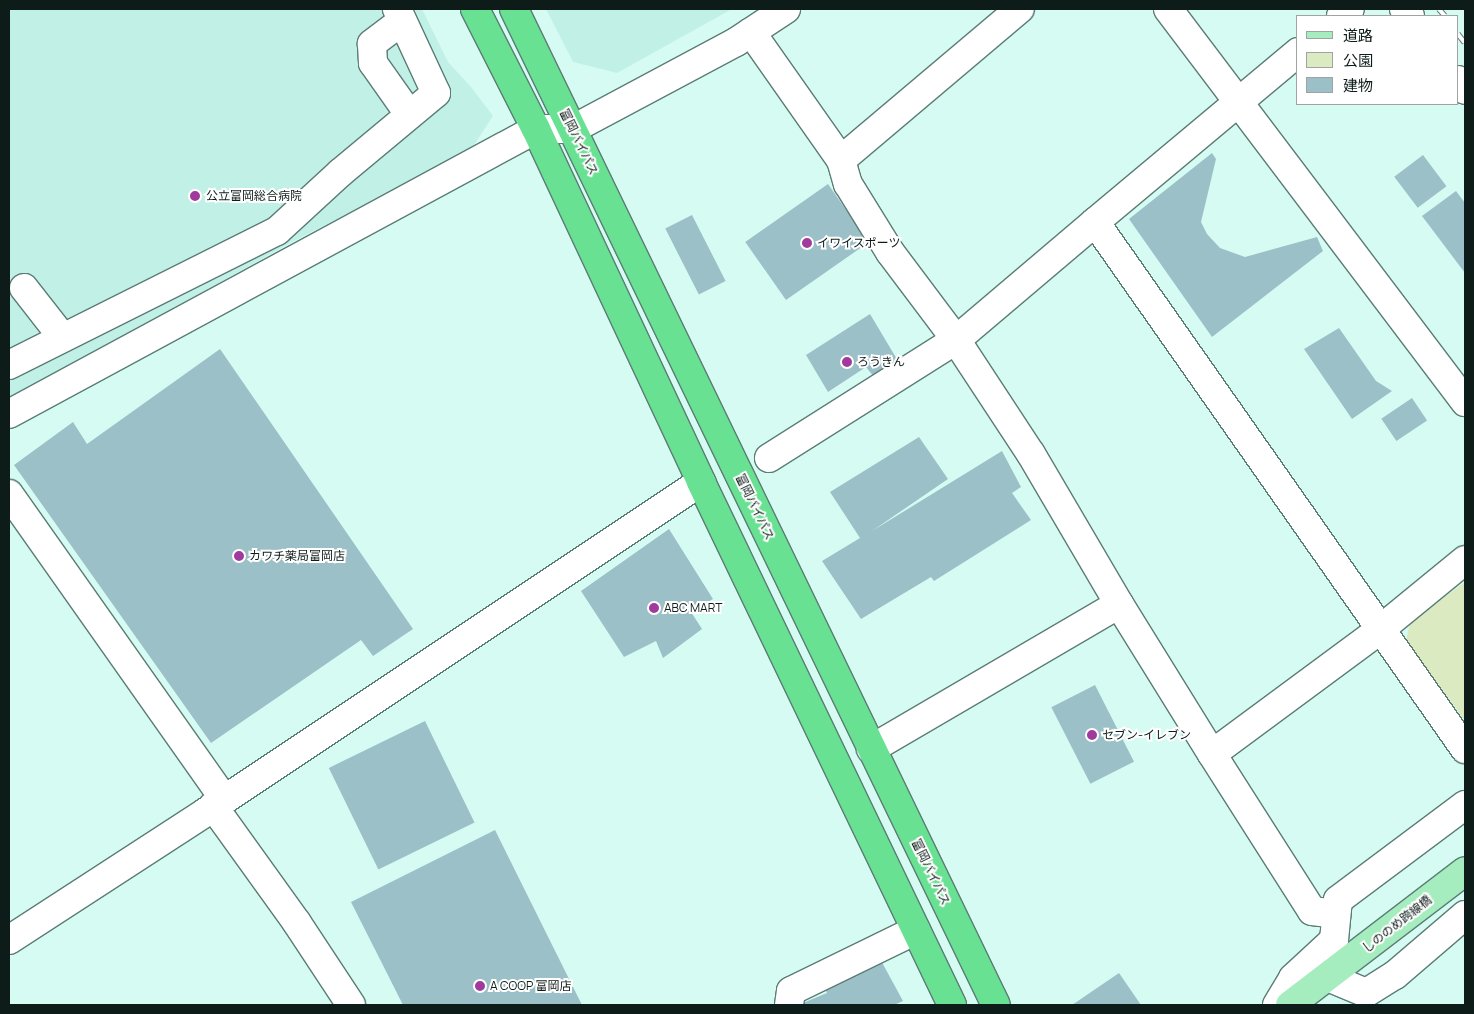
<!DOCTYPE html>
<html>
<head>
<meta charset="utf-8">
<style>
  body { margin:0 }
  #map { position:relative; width:1474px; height:1014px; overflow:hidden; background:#d6fbf3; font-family:Manrope,"Noto Sans JP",sans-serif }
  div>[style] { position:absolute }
  .built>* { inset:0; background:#c1f0e7 }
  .green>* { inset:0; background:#dceac2 }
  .building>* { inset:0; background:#9cc0c7; transform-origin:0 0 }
  .roads { filter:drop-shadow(1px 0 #5b7d76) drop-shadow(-1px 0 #5b7d76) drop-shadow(0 1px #5b7d76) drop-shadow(0 -1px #5b7d76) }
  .minor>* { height:28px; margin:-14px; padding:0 14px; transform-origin:14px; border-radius:14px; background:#fff }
  .major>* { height:28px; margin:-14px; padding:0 14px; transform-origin:14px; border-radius:14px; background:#a5edbe }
  .highway>* { height:28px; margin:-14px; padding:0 14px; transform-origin:14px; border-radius:14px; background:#69e192 }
  .rail>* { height:5.5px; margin-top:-2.75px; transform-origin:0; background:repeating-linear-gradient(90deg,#fff 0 11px,#647c76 0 22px); box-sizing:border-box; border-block:1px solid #647c76 }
  .dots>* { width:14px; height:14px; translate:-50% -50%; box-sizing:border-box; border:2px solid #fff; border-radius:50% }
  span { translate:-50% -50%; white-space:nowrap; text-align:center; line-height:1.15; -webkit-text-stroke:4px #fff; paint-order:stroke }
  .street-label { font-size:12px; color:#0e1c19 }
  .poi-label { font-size:12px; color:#0e1c19 }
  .left { translate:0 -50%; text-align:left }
  .frame { position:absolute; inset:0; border:10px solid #0e1c19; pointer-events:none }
  .legend { position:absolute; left:1296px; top:15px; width:162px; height:90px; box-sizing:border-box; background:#fff; border:1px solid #9fa4a3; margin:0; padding:6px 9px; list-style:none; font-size:15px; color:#0e1c19 }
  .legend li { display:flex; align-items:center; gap:10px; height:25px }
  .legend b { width:25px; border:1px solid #9fa4a3 }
</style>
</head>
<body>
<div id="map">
  <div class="built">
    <i style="clip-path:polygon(9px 9px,422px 9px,448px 62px,471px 87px,493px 116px,470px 151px,292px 242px,9px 401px)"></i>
    <i style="clip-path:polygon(546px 9px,732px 9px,617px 73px,573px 62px)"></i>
  </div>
  <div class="green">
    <i style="clip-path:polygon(1465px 582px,1465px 721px,1406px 641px,1410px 622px)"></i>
  </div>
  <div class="building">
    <i style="clip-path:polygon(1212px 153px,1216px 159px,1201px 222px,1207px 234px,1220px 248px,1245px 257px,1317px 237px,1323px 251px,1212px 337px,1129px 219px)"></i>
    <i style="left:1423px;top:155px;width:39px;height:36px;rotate:53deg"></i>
    <i style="left:828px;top:184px;width:71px;height:101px;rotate:55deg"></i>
    <i style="clip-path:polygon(1456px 191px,1465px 203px,1465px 273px,1422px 216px)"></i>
    <i style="left:692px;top:215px;width:74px;height:30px;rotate:63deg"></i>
    <i style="clip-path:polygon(870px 314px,901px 366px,878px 382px,866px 367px,828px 392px,806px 355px)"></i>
    <i style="clip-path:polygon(1339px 328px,1376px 381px,1392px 391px,1352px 419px,1304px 349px)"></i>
    <i style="clip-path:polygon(220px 349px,413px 629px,373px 656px,361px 640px,211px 743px,14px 465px,73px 422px,87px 444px)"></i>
    <i style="left:1412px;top:398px;width:27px;height:37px;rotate:56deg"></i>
    <i style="clip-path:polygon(919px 437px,948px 479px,872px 531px,1002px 451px,1021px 487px,1012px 493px,1031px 520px,934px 581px,931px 577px,861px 619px,822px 561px,860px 538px,830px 492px)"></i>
    <i style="clip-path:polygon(669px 529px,713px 599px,691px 612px,702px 629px,663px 658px,656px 641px,624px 657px,581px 591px)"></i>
    <i style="left:1095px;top:685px;width:86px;height:49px;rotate:63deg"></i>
    <i style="left:425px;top:721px;width:113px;height:107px;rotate:64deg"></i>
    <i style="clip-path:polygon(495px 830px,582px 1005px,403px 1005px,351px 902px)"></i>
    <i style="clip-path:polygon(878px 955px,903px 1001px,894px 1005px,798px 1005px,827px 993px,821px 981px)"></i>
    <i style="clip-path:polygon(1119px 973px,1141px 1005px,1072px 1005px)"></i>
  </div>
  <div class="roads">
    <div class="minor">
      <i style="left:1168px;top:9px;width:493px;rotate:52.9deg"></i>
      <i style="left:1404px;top:9px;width:9px;rotate:49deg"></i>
      <i style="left:1341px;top:16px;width:11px;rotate:-38deg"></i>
      <i style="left:402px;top:21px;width:38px;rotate:143deg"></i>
      <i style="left:372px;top:44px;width:19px;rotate:87deg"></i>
      <i style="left:373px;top:63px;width:62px;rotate:54.8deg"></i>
      <i style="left:751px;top:32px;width:156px;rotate:54.9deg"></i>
      <i style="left:841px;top:160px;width:25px;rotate:74deg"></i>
      <i style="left:848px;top:184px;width:80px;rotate:58.3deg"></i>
      <i style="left:890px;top:252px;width:110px;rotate:53.1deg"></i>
      <i style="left:956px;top:340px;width:136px;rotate:56.7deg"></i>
      <i style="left:1031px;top:454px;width:174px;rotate:59.6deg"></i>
      <i style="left:1119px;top:604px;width:176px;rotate:58.2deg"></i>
      <i style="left:1212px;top:754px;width:212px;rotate:-36.5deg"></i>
      <i style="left:1382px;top:628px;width:107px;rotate:-39.3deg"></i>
      <i style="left:1458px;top:80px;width:12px;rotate:55deg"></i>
      <i style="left:841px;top:160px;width:234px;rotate:-40.2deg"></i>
      <i style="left:1095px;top:222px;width:265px;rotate:-39.9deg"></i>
      <i style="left:24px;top:288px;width:63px;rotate:52deg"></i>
      <i style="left:9px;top:365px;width:300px;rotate:-26.6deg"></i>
      <i style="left:277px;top:231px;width:86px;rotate:-42.6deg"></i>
      <i style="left:340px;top:173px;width:125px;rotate:-39.8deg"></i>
      <i style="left:436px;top:93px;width:93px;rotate:-114.9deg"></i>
      <i style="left:9px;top:414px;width:599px;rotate:-28.4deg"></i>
      <i style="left:536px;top:129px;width:37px"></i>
      <i style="left:573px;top:129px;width:185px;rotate:-28.1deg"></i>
      <i style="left:736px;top:42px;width:60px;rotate:-33.4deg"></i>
      <i style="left:769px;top:458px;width:221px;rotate:-32.3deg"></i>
      <i style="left:956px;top:340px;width:182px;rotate:-40.3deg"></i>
      <i style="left:1095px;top:222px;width:644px;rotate:54.93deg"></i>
      <i style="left:9px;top:494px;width:373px;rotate:54.8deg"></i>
      <i style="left:871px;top:749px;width:287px;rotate:-30.3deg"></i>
      <i style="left:1212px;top:754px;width:186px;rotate:57.5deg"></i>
      <i style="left:1312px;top:911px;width:24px;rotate:7deg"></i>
      <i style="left:213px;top:806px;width:144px;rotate:54.3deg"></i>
      <i style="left:297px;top:923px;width:98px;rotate:56.6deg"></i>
      <i style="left:9px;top:940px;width:235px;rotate:-33deg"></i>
      <i style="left:206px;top:812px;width:595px;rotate:-33.69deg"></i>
      <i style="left:1328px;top:977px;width:41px;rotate:22.8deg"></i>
      <i style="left:1366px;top:993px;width:34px;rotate:-32deg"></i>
      <i style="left:1395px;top:975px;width:92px;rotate:-40.6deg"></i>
      <i style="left:789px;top:1005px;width:14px;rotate:-82deg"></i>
      <i style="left:791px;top:991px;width:139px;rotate:-26deg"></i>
      <i style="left:1277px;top:1005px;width:31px;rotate:-59deg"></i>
      <i style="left:1293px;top:978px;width:56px;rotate:-42.8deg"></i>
      <i style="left:1334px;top:940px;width:40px;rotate:-84.3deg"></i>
      <i style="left:1338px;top:900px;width:159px;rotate:-36.8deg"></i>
    </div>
    <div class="major">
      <i style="left:1290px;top:1005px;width:220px;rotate:-37.4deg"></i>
    </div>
    <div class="highway">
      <i style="left:475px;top:9px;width:135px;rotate:63.1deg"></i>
      <i style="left:536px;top:129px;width:390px;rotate:64.9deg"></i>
      <i style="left:701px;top:482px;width:580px;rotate:64.36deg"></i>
      <i style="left:514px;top:9px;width:1106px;rotate:64.18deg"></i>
    </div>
  </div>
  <div class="rail">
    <i style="left:1439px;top:9px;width:9px;rotate:49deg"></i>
    <i style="left:1458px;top:34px;width:11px;rotate:52deg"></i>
  </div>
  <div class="dots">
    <i style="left:195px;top:196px;background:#a13a9d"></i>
    <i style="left:807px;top:243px;background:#a13a9d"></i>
    <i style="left:847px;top:362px;background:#a13a9d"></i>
    <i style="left:239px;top:556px;background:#a13a9d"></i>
    <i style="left:654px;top:608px;background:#a13a9d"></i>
    <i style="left:1092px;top:735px;background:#a13a9d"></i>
    <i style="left:480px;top:986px;background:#a13a9d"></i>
  </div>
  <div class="street-label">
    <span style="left:579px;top:142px;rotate:64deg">富岡バイパス</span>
    <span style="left:755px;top:507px;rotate:64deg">富岡バイパス</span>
    <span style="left:931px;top:872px;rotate:64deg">富岡バイパス</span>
    <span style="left:1397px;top:924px;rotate:-38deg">しののめ跨線橋</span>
  </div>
  <div class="poi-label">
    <span class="left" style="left:206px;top:196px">公立富岡総合病院</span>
    <span class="left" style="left:817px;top:243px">イワイスポーツ</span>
    <span class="left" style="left:857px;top:362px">ろうきん</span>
    <span class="left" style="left:249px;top:556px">カワチ薬局富岡店</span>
    <span class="left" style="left:664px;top:608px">ABC MART</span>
    <span class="left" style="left:1102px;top:735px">セブン-イレブン</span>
    <span class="left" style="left:490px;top:986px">A COOP 富岡店</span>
  </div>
  <div class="frame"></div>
  <ul class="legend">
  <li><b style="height:6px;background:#a5edbe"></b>道路</li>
  <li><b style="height:14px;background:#dceac2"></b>公園</li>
  <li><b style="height:14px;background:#9cc0c7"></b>建物</li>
  </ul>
</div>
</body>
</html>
